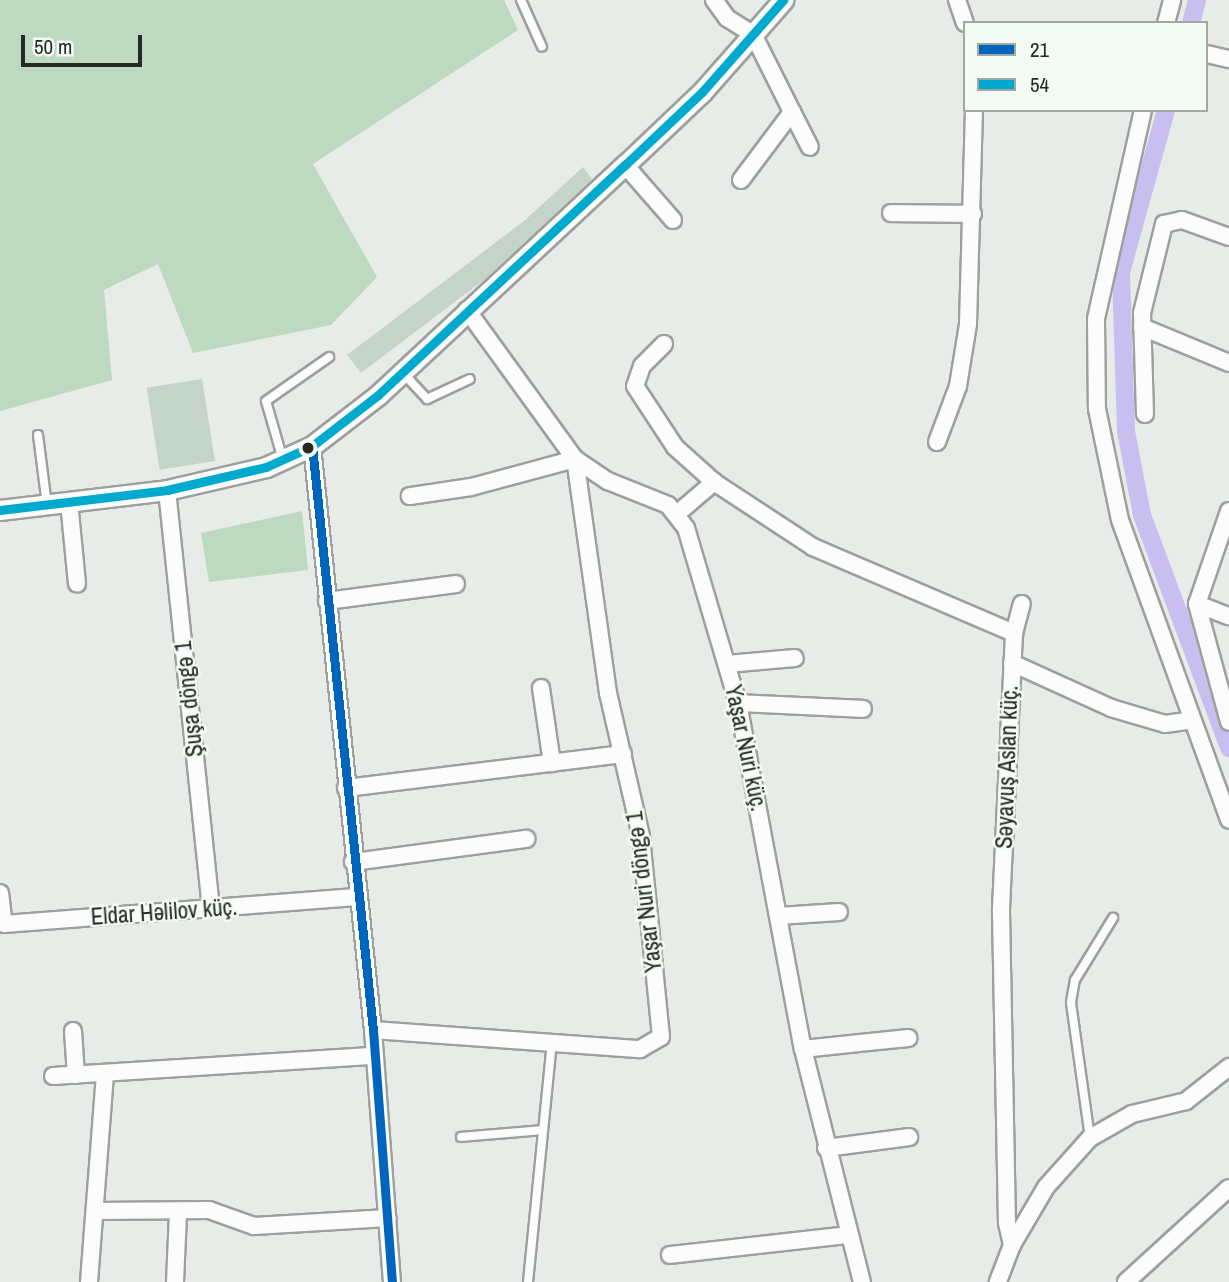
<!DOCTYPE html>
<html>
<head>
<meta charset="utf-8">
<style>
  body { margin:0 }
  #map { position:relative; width:1229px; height:1282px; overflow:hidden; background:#e8ece8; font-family:"Archivo Narrow",sans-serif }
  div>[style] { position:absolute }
  .green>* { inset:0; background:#bdd9bf }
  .canal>* { height:18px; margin:-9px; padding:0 9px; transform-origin:9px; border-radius:9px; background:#c9bef0 }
  .building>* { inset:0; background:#c5d4c8; transform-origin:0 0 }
  .roads { filter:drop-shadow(2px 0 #9da09d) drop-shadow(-2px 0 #9da09d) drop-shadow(0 2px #9da09d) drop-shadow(0 -2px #9da09d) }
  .service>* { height:8px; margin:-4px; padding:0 4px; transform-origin:4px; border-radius:4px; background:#fcfcfc }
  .minor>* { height:16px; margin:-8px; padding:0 8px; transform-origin:8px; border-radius:8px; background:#fcfcfc }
  .tertiary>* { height:19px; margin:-9.5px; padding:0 9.5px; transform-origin:9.5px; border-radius:9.5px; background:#fcfcfc }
  .bus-1>* { height:9px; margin:-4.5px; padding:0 4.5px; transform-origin:4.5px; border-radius:4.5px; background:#0065bd }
  .bus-2>* { height:9px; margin:-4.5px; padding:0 4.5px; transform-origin:4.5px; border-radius:4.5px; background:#00a9ce }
  .dots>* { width:19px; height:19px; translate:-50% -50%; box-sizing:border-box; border:4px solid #f3fcf4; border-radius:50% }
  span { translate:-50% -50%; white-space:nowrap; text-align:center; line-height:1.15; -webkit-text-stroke:5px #f3fcf4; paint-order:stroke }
  .street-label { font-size:23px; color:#262926 }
  .legend { position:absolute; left:963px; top:21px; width:245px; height:91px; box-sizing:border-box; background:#f3fcf4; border:2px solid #a1a8a2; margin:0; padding:9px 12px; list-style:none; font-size:21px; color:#262926 }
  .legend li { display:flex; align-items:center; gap:14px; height:35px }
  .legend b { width:35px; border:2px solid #a1a8a2 }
  .scale { position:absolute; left:21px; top:35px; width:121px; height:32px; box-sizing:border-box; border:4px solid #262926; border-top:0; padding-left:9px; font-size:21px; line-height:24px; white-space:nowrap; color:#262926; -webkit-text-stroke:5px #f3fcf4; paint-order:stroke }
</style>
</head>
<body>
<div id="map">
  <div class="green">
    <i style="clip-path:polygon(0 0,504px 0,518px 30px,313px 164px,377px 277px,331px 325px,193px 353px,158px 264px,104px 290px,112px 380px,0 411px)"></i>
    <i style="clip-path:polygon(302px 511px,308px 570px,209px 582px,201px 533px)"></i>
  </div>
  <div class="canal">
    <i style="left:1191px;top:23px;width:24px;rotate:-75deg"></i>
    <i style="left:1166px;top:110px;width:168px;rotate:105.5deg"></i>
    <i style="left:1121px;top:272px;width:159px;rotate:88.2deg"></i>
    <i style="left:1126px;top:431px;width:86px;rotate:79.2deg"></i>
    <i style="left:1142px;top:515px;width:249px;rotate:69.5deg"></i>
  </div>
  <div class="building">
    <i style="clip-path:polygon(583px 167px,592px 179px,485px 279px,361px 373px,347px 355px,524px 221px)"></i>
    <i style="left:202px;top:379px;width:83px;height:56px;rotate:81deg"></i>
  </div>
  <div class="roads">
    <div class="service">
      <i style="left:521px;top:0;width:51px;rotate:65.9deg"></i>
      <i style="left:402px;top:372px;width:37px;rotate:47deg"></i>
      <i style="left:427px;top:399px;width:47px;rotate:-24.9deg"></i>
      <i style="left:38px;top:435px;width:71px;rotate:82.7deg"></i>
      <i style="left:283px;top:460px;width:61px;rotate:-106.1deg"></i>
      <i style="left:266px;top:401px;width:77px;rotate:-34.9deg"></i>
      <i style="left:461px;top:1137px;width:82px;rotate:-4.9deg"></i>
      <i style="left:1090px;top:1138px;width:137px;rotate:-98deg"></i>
      <i style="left:1071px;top:1002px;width:22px;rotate:-80deg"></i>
      <i style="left:1075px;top:980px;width:73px;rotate:-58.5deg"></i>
      <i style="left:528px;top:1282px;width:241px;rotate:-84.3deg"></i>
    </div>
    <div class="minor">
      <i style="left:714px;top:0;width:22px;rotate:54deg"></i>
      <i style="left:727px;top:18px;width:31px;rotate:32deg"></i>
      <i style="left:753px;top:34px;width:87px;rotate:63.4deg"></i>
      <i style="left:792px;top:112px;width:85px;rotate:126.9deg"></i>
      <i style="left:957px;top:0;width:24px;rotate:71deg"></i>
      <i style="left:1166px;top:23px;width:24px;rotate:-75deg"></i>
      <i style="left:1207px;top:54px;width:23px;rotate:13deg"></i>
      <i style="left:1143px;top:110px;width:214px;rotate:102.7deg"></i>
      <i style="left:1096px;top:319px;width:90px;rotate:89.4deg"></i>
      <i style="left:1097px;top:409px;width:113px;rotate:78.3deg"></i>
      <i style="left:1120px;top:520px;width:319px;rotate:70deg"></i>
      <i style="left:792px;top:112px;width:39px;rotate:63deg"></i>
      <i style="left:625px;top:165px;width:73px;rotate:48.9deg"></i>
      <i style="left:891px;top:213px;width:82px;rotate:0.7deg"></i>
      <i style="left:467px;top:310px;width:184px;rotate:54.1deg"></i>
      <i style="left:575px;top:459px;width:40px;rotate:34deg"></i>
      <i style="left:608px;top:481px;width:65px;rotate:21.8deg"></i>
      <i style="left:668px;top:505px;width:29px;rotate:52deg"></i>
      <i style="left:686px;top:528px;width:183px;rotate:73.5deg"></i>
      <i style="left:738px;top:703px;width:352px;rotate:79.4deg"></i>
      <i style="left:803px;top:1049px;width:240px;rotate:75.8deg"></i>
      <i style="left:1142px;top:327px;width:94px;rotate:22.5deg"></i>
      <i style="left:664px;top:344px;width:31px;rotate:135deg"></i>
      <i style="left:642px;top:366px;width:21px;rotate:109deg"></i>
      <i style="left:635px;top:386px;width:73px;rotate:56.7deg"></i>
      <i style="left:675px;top:447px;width:52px;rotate:41.9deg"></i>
      <i style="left:1145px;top:414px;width:101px;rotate:-91.7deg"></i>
      <i style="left:1142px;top:313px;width:92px;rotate:-76.1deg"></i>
      <i style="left:1164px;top:224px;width:18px;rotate:-13deg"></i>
      <i style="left:1182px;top:220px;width:50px;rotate:19.9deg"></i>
      <i style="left:937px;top:442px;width:60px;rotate:-69.4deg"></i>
      <i style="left:958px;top:386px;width:63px;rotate:-80.8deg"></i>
      <i style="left:968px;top:324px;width:214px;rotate:-88.4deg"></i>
      <i style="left:312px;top:446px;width:587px;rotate:84.04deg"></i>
      <i style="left:373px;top:1030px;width:253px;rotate:85.7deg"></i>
      <i style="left:167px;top:490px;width:420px;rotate:84deg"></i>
      <i style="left:69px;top:502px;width:82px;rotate:84.4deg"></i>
      <i style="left:1229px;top:511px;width:98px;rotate:109deg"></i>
      <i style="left:1197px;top:604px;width:122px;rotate:74.8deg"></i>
      <i style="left:678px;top:513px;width:48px;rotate:-40.7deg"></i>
      <i style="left:714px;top:482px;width:118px;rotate:33.3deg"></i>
      <i style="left:813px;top:547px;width:219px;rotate:23.2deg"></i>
      <i style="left:1014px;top:633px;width:279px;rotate:92.7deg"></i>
      <i style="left:1001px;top:912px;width:311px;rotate:88.9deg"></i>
      <i style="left:1007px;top:1223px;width:23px;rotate:77deg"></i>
      <i style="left:1012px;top:1245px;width:40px;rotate:111deg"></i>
      <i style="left:327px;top:601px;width:130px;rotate:-7.5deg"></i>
      <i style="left:1197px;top:604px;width:34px;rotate:21deg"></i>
      <i style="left:1014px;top:633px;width:30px;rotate:-75deg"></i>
      <i style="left:1012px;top:663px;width:109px;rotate:24.4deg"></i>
      <i style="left:1111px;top:708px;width:56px;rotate:16.5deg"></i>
      <i style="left:1165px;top:724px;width:27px;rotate:-8deg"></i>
      <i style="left:727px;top:664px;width:68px;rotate:-5deg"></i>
      <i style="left:541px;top:688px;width:76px;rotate:81.7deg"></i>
      <i style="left:738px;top:703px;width:125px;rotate:2.7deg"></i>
      <i style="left:346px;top:788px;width:279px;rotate:-7deg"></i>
      <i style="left:353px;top:862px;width:175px;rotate:-7.6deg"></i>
      <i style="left:0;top:893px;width:31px;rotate:83deg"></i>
      <i style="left:4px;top:924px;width:353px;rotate:-4.4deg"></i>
      <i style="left:779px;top:916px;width:60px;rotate:-3.8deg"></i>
      <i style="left:373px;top:1030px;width:268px;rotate:4.1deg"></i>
      <i style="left:640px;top:1049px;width:24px;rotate:-30deg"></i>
      <i style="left:661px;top:1037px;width:202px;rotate:-95.7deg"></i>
      <i style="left:641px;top:836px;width:147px;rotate:-103deg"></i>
      <i style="left:608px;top:693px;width:236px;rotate:-98deg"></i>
      <i style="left:575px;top:459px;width:108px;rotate:164.9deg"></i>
      <i style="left:471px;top:487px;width:62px;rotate:171.6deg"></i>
      <i style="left:73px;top:1031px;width:44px;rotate:86.1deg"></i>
      <i style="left:803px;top:1049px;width:106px;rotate:-6deg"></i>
      <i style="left:53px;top:1076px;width:322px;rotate:-3.6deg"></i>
      <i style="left:826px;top:1148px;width:84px;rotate:-7.5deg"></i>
      <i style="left:96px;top:1211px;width:113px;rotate:-0.5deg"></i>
      <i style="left:209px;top:1210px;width:48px;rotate:19.6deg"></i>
      <i style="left:254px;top:1226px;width:134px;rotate:-3.4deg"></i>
      <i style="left:1012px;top:1245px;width:67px;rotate:-59.6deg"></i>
      <i style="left:1046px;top:1187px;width:66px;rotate:-48.1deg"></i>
      <i style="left:1090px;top:1138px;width:48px;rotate:-29.7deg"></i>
      <i style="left:1132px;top:1114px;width:56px;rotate:-13.5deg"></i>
      <i style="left:1186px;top:1101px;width:55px;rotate:-38.3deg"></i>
      <i style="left:670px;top:1255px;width:179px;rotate:-6.4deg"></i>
      <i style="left:89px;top:1282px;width:209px;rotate:-85.6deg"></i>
      <i style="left:175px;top:1282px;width:70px;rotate:-87.5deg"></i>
      <i style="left:1126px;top:1282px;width:139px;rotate:-42.4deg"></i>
    </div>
    <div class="tertiary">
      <i style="left:0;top:510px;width:168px;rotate:-6.8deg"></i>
      <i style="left:167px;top:490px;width:102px;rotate:-13.1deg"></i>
      <i style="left:266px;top:467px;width:51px;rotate:-24.5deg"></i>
      <i style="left:312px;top:446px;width:83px;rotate:-37.7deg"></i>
      <i style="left:378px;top:395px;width:338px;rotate:-43deg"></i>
      <i style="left:625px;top:165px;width:106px;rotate:-43.5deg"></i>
      <i style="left:702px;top:92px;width:123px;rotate:-48.6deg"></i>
    </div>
  </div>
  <div class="bus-1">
    <i style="left:312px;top:446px;width:587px;rotate:84.04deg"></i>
    <i style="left:373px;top:1030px;width:253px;rotate:85.7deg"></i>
  </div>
  <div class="bus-2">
    <i style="left:0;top:510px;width:168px;rotate:-6.8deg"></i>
    <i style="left:167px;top:490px;width:102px;rotate:-13.1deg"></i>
    <i style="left:266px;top:467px;width:51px;rotate:-24.5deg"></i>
    <i style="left:312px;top:446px;width:83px;rotate:-37.7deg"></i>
    <i style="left:378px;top:395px;width:338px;rotate:-43deg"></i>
    <i style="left:625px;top:165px;width:106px;rotate:-43.5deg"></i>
    <i style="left:702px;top:92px;width:123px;rotate:-48.6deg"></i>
  </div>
  <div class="dots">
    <i style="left:308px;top:448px;background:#262926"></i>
  </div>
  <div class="street-label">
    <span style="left:189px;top:699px;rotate:-96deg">Şuşa döngə 1</span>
    <span style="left:746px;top:748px;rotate:78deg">Yaşar Nuri küç.</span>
    <span style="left:1007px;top:767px;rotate:-88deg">Səyavuş Aslan küç.</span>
    <span style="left:644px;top:892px;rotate:-97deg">Yaşar Nuri döngə 1</span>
    <span style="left:164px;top:912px;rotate:-4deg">Eldar Həlilov küç.</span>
  </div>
  <ul class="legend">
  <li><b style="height:9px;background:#0065bd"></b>21</li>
  <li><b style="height:9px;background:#00a9ce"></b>54</li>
  </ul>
  <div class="scale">50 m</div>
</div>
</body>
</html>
